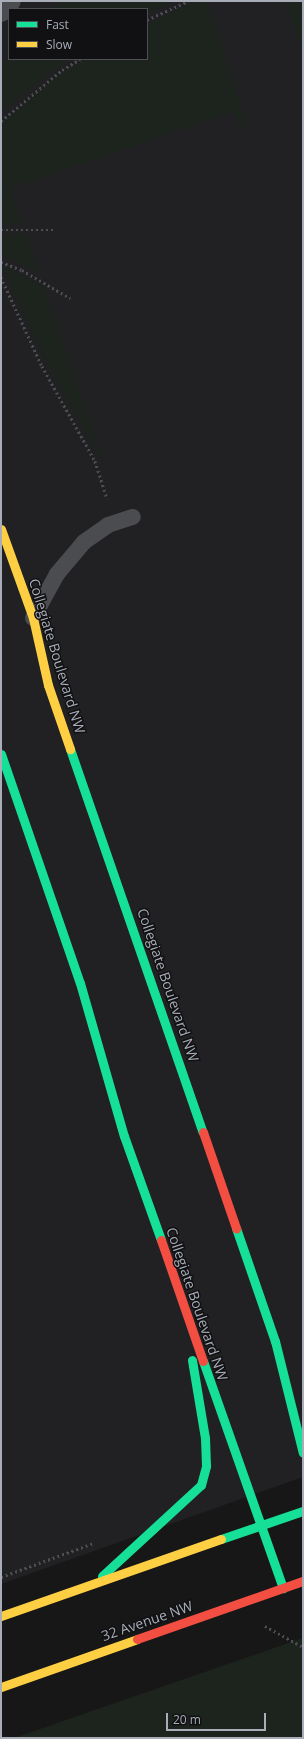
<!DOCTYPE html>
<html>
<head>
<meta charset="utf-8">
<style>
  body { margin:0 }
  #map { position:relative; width:304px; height:1739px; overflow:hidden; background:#171717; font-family:"Open Sans",sans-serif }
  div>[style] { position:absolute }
  .built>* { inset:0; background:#212123 }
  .green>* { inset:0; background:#1d241e }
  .path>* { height:2.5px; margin-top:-1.25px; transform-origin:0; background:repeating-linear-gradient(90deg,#4d4e52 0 2px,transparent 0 5px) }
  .lane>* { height:16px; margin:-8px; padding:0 8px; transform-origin:8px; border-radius:8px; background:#4b4c50 }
  .street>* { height:22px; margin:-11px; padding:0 11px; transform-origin:11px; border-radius:11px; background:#4b4c50 }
  .fast>* { height:9px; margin:-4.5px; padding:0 4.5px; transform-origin:4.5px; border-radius:4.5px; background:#16e098 }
  .slow>* { height:9px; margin:-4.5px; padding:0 4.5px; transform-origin:4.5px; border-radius:4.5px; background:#ffcf43 }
  .jam>* { height:9px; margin:-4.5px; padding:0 4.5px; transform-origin:4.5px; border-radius:4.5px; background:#f24e42 }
  span { translate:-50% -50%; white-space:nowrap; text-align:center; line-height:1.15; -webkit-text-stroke:3px #111113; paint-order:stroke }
  .street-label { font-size:14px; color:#a8adb8 }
  .frame { position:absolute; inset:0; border:2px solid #a8adb8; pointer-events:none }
  .legend { position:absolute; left:8px; top:8px; width:140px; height:52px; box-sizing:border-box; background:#111113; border:1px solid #4d4f55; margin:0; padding:5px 7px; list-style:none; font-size:12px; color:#a8adb8 }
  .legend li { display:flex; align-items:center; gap:8px; height:20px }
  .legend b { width:20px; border:1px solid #4d4f55 }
  .scale { position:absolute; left:166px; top:1713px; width:100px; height:18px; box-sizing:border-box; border:2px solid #a8adb8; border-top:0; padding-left:5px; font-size:12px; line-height:14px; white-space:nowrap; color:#a8adb8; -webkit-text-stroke:3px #111113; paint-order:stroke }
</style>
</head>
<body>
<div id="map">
  <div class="built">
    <i style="clip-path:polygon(evenodd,1px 1px,303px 1px,303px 1477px,1px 1584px,1px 1px,9px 9px,147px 9px,147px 59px,9px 59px,9px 9px)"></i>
  </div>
  <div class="green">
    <i style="clip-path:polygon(62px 1px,174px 1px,147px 14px,147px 9px,54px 9px)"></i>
    <i style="clip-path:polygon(198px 1px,205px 1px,211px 13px,247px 126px,239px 127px,233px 112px,10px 188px,22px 224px,1px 225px,1px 123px,58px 76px,85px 59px,147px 59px,147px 25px)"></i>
    <i style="clip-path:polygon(285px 1px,303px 1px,303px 52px,299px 40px)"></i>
    <i style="clip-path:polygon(9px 56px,9px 59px,69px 59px,1px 111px,1px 65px)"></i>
    <i style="clip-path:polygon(26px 234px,38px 271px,1px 255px,1px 235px)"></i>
    <i style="clip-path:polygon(1px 264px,43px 286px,106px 469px,44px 356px)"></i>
    <i style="clip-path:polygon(303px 1638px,303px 1738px,14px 1738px)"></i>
  </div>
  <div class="path">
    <i style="left:147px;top:20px;width:45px;rotate:-24.9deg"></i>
    <i style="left:1px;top:121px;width:80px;rotate:-39.9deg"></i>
    <i style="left:62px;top:70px;width:21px;rotate:-31deg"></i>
    <i style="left:1px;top:230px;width:52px"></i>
    <i style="left:1px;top:262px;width:22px;rotate:21deg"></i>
    <i style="left:22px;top:270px;width:56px;rotate:30.3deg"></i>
    <i style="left:1px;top:277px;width:98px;rotate:65.3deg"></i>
    <i style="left:42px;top:366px;width:109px;rotate:60.8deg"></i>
    <i style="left:95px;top:461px;width:40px;rotate:72deg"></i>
    <i style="left:1px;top:1577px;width:99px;rotate:-20.1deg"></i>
    <i style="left:265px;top:1626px;width:43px;rotate:28.9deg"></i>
  </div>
  <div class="lane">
    <i style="left:33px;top:618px;width:50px;rotate:-61.4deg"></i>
    <i style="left:57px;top:574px;width:42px;rotate:-49.8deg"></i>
    <i style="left:84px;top:542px;width:29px;rotate:-35deg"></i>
    <i style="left:108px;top:525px;width:26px;rotate:-18deg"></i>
  </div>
  <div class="street">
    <i style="left:1px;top:11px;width:13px;rotate:-48deg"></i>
  </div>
  <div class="fast">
    <i style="left:70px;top:749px;width:405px;rotate:70.9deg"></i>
    <i style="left:1px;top:754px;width:242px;rotate:71deg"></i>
    <i style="left:80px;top:983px;width:159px;rotate:74deg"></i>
    <i style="left:124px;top:1136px;width:110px;rotate:70.4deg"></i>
    <i style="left:236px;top:1228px;width:120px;rotate:71deg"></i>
    <i style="left:275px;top:1341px;width:115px;rotate:76deg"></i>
    <i style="left:203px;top:1361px;width:241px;rotate:70.6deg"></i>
    <i style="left:221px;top:1539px;width:87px;rotate:-18.9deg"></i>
    <i style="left:102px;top:1576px;width:134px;rotate:-42.6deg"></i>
    <i style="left:201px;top:1485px;width:20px;rotate:-75deg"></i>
    <i style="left:206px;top:1466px;width:28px;rotate:-92deg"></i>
    <i style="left:205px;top:1438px;width:79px;rotate:-99.5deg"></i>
  </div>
  <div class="slow">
    <i style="left:1px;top:529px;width:95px;rotate:70.2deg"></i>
    <i style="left:33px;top:618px;width:69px;rotate:77.4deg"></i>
    <i style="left:48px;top:685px;width:68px;rotate:71deg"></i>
    <i style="left:1px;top:1616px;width:233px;rotate:-19.3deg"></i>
    <i style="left:1px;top:1687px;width:144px;rotate:-19.4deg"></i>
  </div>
  <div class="jam">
    <i style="left:203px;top:1132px;width:102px;rotate:71deg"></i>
    <i style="left:161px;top:1240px;width:128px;rotate:70.9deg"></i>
    <i style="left:137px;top:1639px;width:176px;rotate:-19.3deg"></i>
  </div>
  <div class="street-label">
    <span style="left:57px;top:656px;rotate:73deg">Collegiate Boulevard NW</span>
    <span style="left:168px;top:985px;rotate:71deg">Collegiate Boulevard NW</span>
    <span style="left:197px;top:1304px;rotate:71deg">Collegiate Boulevard NW</span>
    <span style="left:147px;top:1621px;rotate:-19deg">32 Avenue NW</span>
  </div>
  <div class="frame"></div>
  <ul class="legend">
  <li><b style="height:5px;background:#16e098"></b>Fast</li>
  <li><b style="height:5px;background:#ffcf43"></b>Slow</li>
  </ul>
  <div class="scale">20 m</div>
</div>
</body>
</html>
